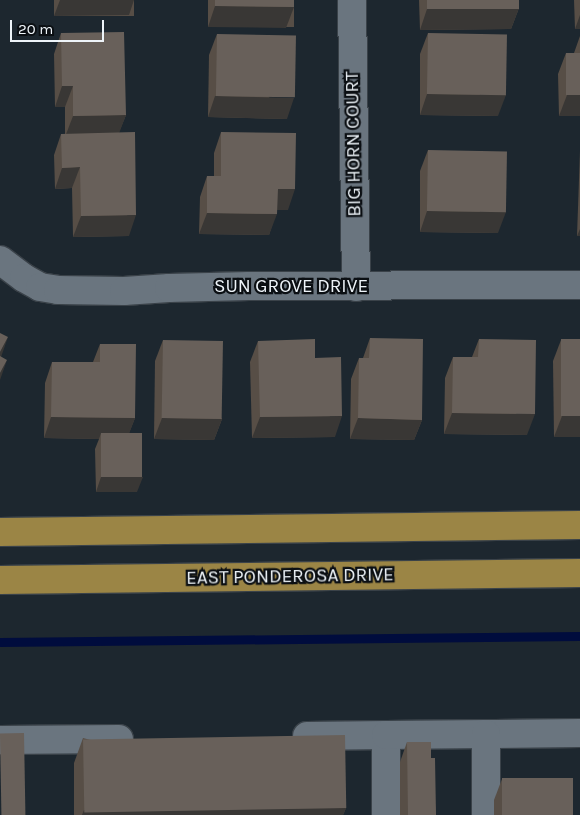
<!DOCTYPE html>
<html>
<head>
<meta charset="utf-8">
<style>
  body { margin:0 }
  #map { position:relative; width:580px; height:815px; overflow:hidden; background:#1d272f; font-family:Karla,sans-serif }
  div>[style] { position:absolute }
  .stream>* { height:9px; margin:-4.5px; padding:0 4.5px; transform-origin:4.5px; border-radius:4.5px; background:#000c3d }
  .roads { filter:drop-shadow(1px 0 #3a4249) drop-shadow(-1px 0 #3a4249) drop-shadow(0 1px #3a4249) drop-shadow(0 -1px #3a4249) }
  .minor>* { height:28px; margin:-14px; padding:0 14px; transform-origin:14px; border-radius:14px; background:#6a757f }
  .major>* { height:28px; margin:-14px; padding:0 14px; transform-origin:14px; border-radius:14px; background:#9b8545 }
  .wall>* { inset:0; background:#574e46; transform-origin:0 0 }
  .shaded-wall>* { inset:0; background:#393735 }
  .building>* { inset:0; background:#68605a; transform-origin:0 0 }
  span { translate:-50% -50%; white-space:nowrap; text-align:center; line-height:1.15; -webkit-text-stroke:4.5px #0b0f13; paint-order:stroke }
  .street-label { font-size:19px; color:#eef4f9 }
  .scale { position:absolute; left:10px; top:20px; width:94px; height:22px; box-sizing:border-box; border:2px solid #eef4f9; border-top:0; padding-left:6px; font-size:15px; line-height:18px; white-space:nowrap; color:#eef4f9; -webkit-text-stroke:4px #0b0f13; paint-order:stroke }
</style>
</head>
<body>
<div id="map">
  <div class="stream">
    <i style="left:0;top:642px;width:580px;rotate:-0.59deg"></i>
  </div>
  <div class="roads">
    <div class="minor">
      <i style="left:352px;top:0;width:287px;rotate:89.2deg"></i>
      <i style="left:0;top:260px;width:30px;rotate:37deg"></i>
      <i style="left:24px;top:278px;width:18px;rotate:29deg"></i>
      <i style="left:40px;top:287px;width:18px;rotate:9deg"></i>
      <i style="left:58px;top:290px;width:66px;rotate:0.9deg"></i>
      <i style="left:124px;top:291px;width:45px;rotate:-3.8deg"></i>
      <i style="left:169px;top:288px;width:80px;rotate:-1.4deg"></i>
      <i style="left:249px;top:286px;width:331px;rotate:-0.2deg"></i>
      <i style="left:486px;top:734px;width:94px;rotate:-0.6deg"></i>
      <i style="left:307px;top:736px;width:79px;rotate:-0.7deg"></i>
      <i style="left:0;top:740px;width:119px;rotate:-0.5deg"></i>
      <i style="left:386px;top:815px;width:80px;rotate:-90deg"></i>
      <i style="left:386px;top:735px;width:100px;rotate:-0.6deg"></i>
      <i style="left:486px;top:734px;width:81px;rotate:90deg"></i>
    </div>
    <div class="major">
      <i style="left:0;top:532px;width:580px;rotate:-0.69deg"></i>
      <i style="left:0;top:580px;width:580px;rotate:-0.69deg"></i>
    </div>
  </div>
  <div class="wall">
    <i style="left:54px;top:0;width:80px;height:16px"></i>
    <i style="left:208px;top:0;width:86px;height:27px"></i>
    <i style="clip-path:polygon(419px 0,519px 0,519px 8px,511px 29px,420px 30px)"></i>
    <i style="clip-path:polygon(574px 0,580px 0,580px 29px,575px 29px)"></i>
    <i style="clip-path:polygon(61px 33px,126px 115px,119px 132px,129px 236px,73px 237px,72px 188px,55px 189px,54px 155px,61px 134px,65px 134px,65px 107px,55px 107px,54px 54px)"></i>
    <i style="clip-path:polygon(428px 33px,498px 116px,420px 115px,420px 54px)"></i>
    <i style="clip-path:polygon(217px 34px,287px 119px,208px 117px,209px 55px)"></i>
    <i style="clip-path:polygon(580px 36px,580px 116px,559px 116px,558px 74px,566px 53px,574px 53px)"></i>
    <i style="clip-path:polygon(221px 132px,288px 210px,277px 210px,269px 235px,199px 234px,200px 197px,207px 176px,214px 176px,214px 153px)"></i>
    <i style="clip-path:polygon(428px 150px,498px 233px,420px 232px,420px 171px)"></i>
    <i style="clip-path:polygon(580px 151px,580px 236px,577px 236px)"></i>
    <i style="clip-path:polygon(370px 338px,422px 420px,414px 440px,350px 439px,351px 379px,359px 358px,363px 358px)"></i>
    <i style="clip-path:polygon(479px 339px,527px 435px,444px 434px,445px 378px,453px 357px,472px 357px)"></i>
    <i style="clip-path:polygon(580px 339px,580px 437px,554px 437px,553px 361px,561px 340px)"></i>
    <i style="clip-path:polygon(163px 340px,222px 419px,214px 440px,154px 439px,155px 361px)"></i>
    <i style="clip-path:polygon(258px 341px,315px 358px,335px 437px,252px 438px,250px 362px)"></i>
    <i style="clip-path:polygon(100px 344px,135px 418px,129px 433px,137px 492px,96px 492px,95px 449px,99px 439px,44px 438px,45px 383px,52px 362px,93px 362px)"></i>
    <i style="clip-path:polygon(83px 738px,346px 808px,343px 815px,74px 815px,74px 763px)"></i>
    <i style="clip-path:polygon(407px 742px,431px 758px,436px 815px,400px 815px,400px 762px)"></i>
    <i style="clip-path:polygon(502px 779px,573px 815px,494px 815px,494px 800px)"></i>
  </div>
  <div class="shaded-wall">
    <i style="clip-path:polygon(60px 0,134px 0,129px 15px,54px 16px)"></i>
    <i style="clip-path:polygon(215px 6px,294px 7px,286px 28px,208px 27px)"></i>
    <i style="clip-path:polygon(519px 8px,511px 29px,420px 30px,427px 9px)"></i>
    <i style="clip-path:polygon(580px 15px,580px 29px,575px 29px)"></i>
    <i style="clip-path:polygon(62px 86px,73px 86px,65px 107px,55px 107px)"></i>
    <i style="clip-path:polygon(427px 94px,506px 95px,498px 116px,420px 115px)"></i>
    <i style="clip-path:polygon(567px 95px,580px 95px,580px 116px,559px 116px)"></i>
    <i style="clip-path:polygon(215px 96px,294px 98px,287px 119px,208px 117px)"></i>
    <i style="clip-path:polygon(126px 115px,118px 136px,65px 137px,73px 116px)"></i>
    <i style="clip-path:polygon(80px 167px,72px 188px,55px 189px,62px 168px)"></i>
    <i style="clip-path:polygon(278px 189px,295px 189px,288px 210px,270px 210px)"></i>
    <i style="clip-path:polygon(427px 211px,506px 212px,498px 233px,420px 232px)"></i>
    <i style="clip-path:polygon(207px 213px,277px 214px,269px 235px,199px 234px)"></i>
    <i style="clip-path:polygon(136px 215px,129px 236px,73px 237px,81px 216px)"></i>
    <i style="clip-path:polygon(580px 229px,580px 236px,577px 236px)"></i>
    <i style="clip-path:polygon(8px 337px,0 360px,0 352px)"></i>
    <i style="clip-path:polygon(7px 360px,0 380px,0 373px)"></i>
    <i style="clip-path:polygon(452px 413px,535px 414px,527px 435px,444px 434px)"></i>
    <i style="clip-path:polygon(342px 416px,335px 437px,252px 438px,260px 417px)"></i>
    <i style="clip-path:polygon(562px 416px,580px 416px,580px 437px,554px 437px)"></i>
    <i style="clip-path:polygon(51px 417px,135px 418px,127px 439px,101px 433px,99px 439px,44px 438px)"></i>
    <i style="clip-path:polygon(162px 418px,222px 419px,214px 440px,154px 439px)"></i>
    <i style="clip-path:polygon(358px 418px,422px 420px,414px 440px,350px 439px)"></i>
    <i style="clip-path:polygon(101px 477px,143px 477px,137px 492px,96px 492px)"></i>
    <i style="clip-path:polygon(346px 808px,343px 815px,82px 815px,84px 810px)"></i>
  </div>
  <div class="building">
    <i style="clip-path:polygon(215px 0,294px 0,294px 7px,215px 6px)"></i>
    <i style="left:427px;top:0;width:92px;height:9px"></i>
    <i style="clip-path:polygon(124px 32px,126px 115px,73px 116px,73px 86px,62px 86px,61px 33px)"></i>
    <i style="left:428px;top:33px;width:79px;height:61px;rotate:1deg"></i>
    <i style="left:217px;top:34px;width:79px;height:62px;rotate:1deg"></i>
    <i style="left:566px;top:53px;width:14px;height:42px"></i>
    <i style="clip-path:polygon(135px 132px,136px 215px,81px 216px,80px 167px,62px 168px,61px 134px)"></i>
    <i style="clip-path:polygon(221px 132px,296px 133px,295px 189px,278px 189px,277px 214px,207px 213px,207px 176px,221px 176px)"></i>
    <i style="left:428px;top:150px;width:79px;height:61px;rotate:1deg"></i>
    <i style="clip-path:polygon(0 333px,8px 337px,0 352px)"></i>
    <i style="clip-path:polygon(370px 338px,423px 339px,422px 420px,358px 418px,359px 358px,369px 358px)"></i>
    <i style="clip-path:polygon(315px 339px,315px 358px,341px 357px,342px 416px,260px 417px,258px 341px)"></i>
    <i style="clip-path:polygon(479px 339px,536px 340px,535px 414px,452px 413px,453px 357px,478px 357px)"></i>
    <i style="left:580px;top:339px;width:77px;height:19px;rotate:90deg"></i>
    <i style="left:163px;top:340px;width:60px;height:78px;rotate:1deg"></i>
    <i style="clip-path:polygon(100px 344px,136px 344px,135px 418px,51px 417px,52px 362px,100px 362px)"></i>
    <i style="clip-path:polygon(0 356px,7px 360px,0 373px)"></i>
    <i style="left:101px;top:433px;width:41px;height:44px"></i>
    <i style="left:24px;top:733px;width:82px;height:24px;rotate:89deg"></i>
    <i style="left:345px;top:735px;width:73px;height:262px;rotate:89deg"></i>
    <i style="clip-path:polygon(407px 742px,431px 742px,431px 758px,435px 758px,436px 815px,408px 815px)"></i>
    <i style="left:573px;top:778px;width:37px;height:71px;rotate:90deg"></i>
  </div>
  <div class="street-label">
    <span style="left:354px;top:144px;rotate:-91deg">BIG HORN COURT</span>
    <span style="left:291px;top:287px">SUN GROVE DRIVE</span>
    <span style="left:290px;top:577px;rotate:-1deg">EAST PONDEROSA DRIVE</span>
  </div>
  <div class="scale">20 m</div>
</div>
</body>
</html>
